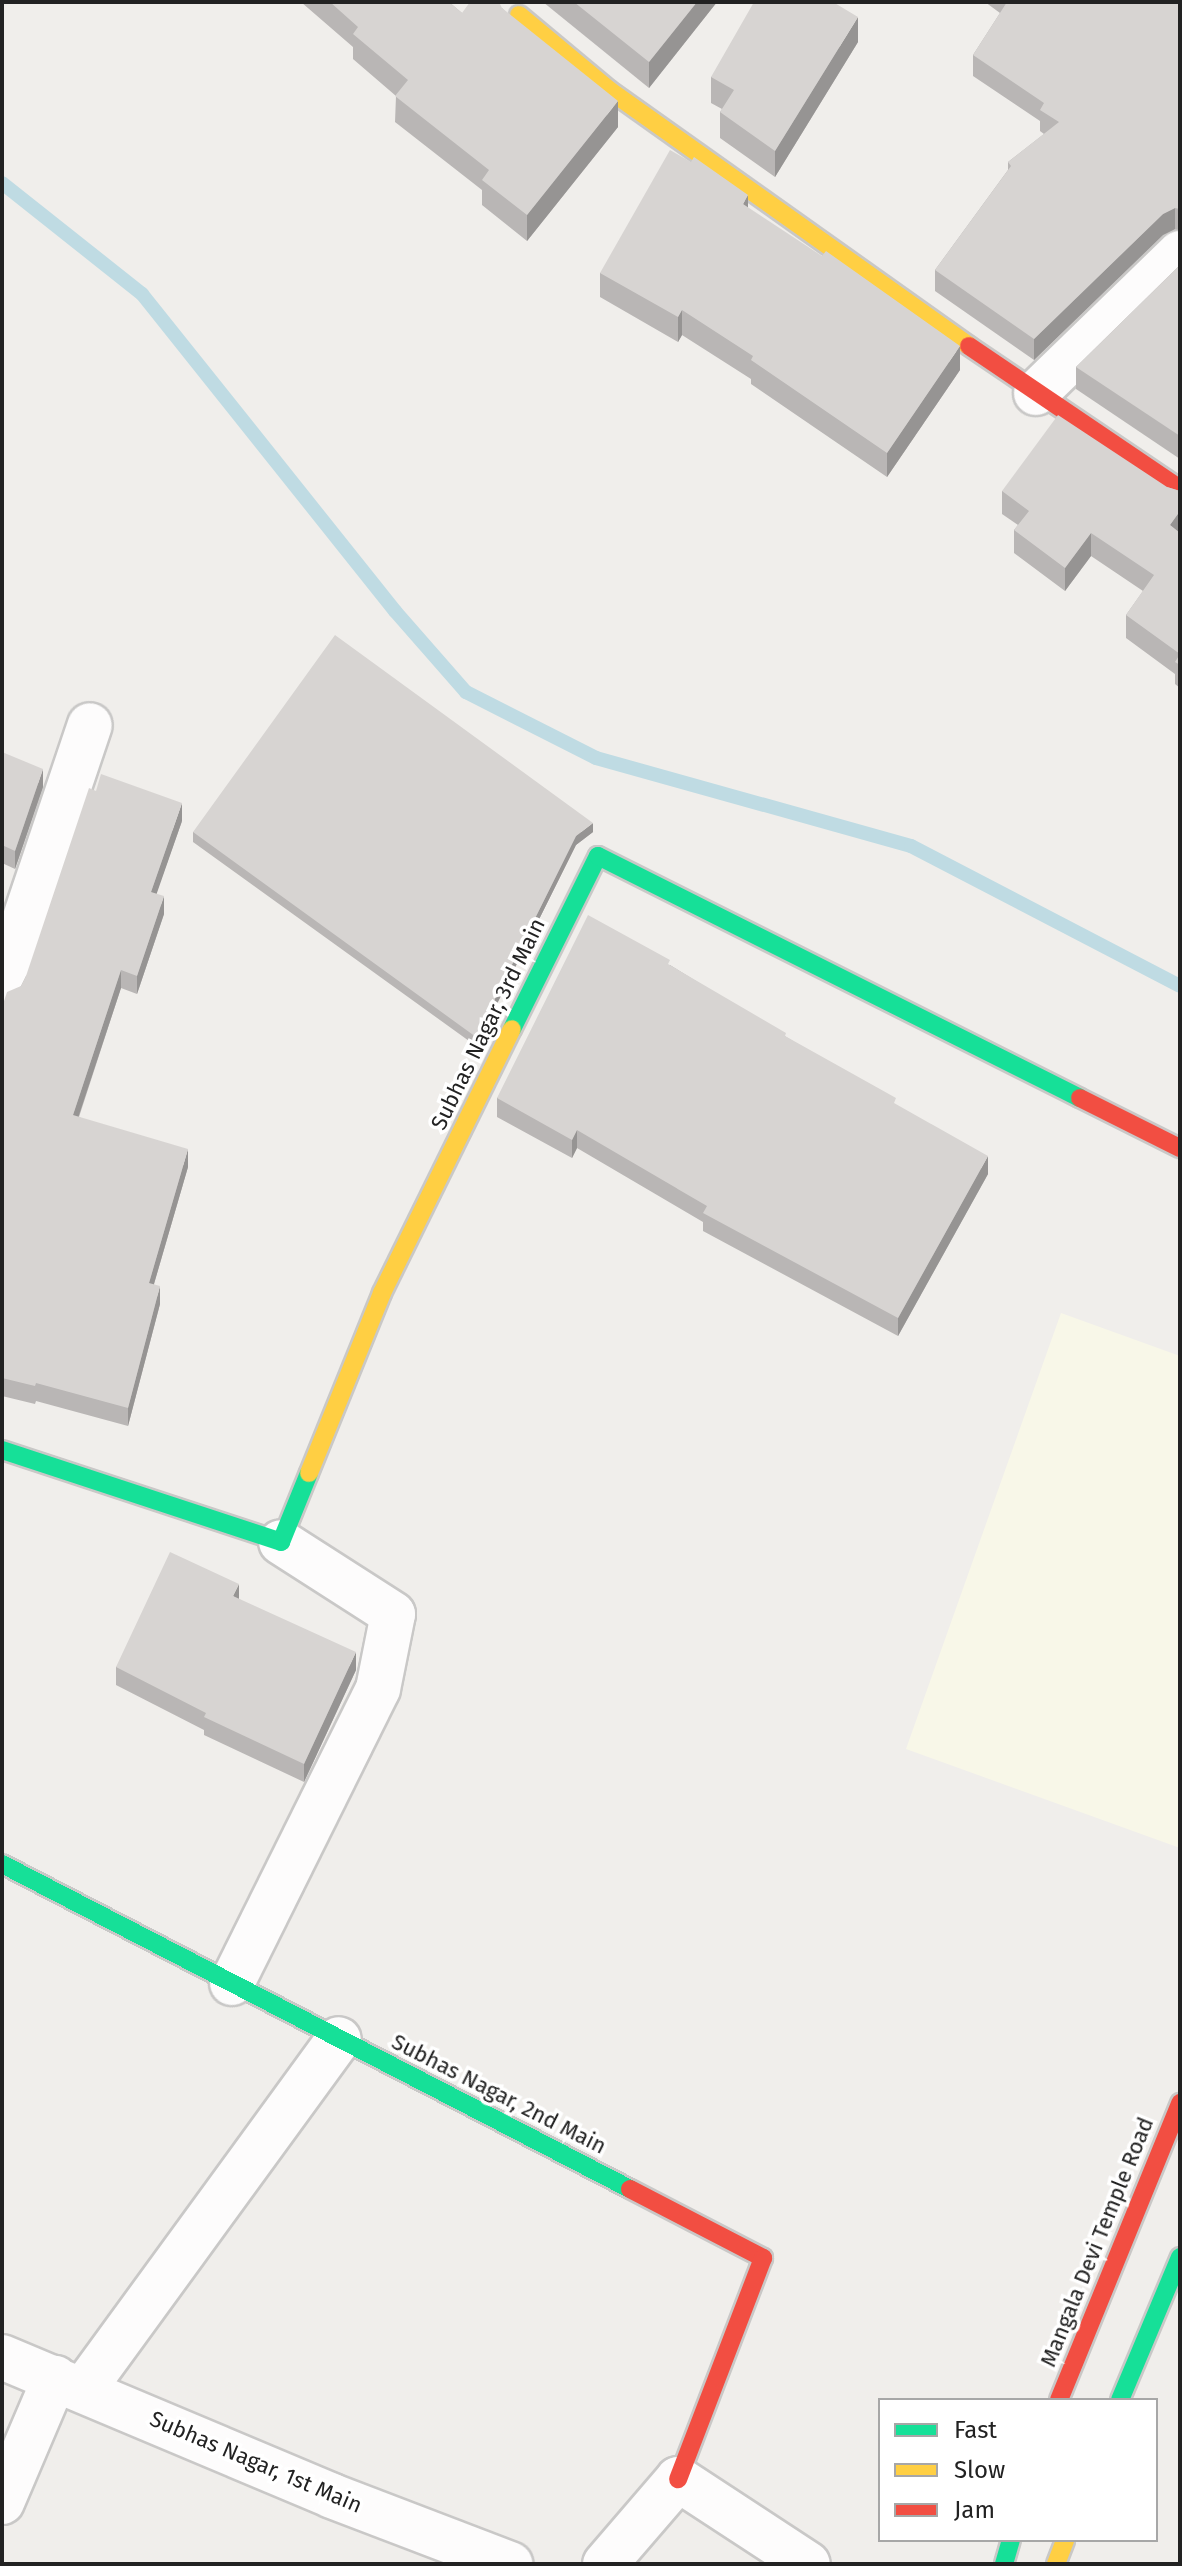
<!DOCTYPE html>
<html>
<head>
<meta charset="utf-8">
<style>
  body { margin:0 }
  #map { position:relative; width:1182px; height:2566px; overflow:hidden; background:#f0eeeb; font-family:"Fira Sans",sans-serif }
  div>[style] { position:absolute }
  .education>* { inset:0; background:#f8f7e8 }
  .stream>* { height:14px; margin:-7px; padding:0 7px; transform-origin:7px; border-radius:7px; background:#bfdbe3 }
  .roads { filter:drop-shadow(2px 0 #c9c8c7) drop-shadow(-2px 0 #c9c8c7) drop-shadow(0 2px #c9c8c7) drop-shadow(0 -2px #c9c8c7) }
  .street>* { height:44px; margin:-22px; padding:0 22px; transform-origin:22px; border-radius:22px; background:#fdfcfc }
  .fast>* { height:18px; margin:-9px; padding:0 9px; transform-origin:9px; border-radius:9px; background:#16e098 }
  .slow>* { height:18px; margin:-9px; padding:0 9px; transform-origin:9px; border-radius:9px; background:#ffcf43 }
  .jam>* { height:18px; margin:-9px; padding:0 9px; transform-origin:9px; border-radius:9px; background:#f24e42 }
  .wall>* { inset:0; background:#b9b6b5 }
  .shaded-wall>* { inset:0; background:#969493 }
  .building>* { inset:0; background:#d7d4d2 }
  span { translate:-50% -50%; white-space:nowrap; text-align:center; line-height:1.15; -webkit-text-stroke:7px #fff; paint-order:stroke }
  .street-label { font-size:22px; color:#222 }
  .frame { position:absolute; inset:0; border:4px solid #222; pointer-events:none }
  .legend { position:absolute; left:878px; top:2398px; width:280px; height:144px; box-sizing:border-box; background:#fff; border:2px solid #a7a7a7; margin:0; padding:10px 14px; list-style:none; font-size:24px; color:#222 }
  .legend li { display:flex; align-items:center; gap:16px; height:40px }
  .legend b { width:40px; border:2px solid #a7a7a7 }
</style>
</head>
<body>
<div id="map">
  <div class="education">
    <i style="clip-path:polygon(1061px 1313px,1180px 1356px,1180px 1848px,906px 1749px)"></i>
  </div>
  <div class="stream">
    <i style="left:2px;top:183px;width:179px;rotate:38.4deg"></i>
    <i style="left:142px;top:294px;width:406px;rotate:51.4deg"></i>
    <i style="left:395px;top:611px;width:108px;rotate:48.8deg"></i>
    <i style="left:466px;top:692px;width:146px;rotate:26.9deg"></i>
    <i style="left:596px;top:758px;width:327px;rotate:15.6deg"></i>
    <i style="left:911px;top:846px;width:303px;rotate:27.5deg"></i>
  </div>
  <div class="roads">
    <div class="street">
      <i style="left:1036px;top:393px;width:201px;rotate:-44.2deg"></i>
      <i style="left:2px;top:986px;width:275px;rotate:-71.4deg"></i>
      <i style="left:232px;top:1983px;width:328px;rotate:-63.6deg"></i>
      <i style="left:378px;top:1689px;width:76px;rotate:-78.7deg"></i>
      <i style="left:393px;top:1614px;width:133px;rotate:-147.3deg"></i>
      <i style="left:2px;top:2357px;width:358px;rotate:22.8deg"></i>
      <i style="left:332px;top:2496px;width:191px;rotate:20.9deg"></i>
      <i style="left:83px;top:2390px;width:434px;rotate:-53.9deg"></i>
      <i style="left:2px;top:2502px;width:135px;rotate:-66.9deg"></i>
      <i style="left:605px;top:2564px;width:112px;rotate:-49.3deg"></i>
      <i style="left:678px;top:2479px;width:155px;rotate:33.2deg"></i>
    </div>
    <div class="fast">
      <i style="left:512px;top:1029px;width:193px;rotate:-63.6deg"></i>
      <i style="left:598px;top:856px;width:539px;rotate:26.66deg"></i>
      <i style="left:2px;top:1450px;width:294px;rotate:18.2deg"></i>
      <i style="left:281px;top:1542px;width:74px;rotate:-67.9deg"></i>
      <i style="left:2px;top:1864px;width:707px;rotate:27.36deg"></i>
      <i style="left:1120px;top:2400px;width:155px;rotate:-67.2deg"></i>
      <i style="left:1004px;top:2564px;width:25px;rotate:-74deg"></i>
    </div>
    <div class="slow">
      <i style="left:519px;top:15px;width:117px;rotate:39.8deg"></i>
      <i style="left:609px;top:90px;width:442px;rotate:35.4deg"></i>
      <i style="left:309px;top:1473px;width:194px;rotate:-67.9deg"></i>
      <i style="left:382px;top:1293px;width:294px;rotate:-63.8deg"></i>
      <i style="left:1056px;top:2564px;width:26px;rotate:-69deg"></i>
    </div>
    <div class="jam">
      <i style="left:969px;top:346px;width:255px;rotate:34.1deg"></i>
      <i style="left:1080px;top:1098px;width:112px;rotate:26.6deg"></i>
      <i style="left:630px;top:2189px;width:150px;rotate:27.4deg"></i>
      <i style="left:763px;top:2258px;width:237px;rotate:111deg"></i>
      <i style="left:1059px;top:2400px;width:321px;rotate:-67.8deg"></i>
    </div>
  </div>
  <div class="wall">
    <i style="clip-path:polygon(301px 2px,449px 2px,462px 13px,502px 8px,618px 127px,527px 241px,482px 205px,482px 190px,395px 122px,396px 96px,353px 59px,353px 47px)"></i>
    <i style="clip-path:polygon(543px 2px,717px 2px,649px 88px)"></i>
    <i style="clip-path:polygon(985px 2px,1180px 2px,1180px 230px,1175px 229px,1163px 235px,1034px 360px,935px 291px,935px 270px,1008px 170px,1008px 162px,1044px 134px,1040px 131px,1040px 121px,973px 76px,973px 55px,1000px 13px)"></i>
    <i style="clip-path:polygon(858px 42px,775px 177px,720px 138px,720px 112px,722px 109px,711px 103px,711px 77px)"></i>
    <i style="clip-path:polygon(748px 208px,960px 370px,887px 477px,751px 384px,751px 379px,682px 335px,678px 342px,600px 297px,600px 273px)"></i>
    <i style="clip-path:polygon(1180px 265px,1180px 459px,1076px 389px,1076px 367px)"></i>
    <i style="clip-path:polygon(1167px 487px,1180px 491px,1180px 688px,1175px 684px,1175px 674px,1126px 638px,1126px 615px,1143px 591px,1091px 556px,1065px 591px,1014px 553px,1014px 530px,1018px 525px,1002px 514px,1002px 491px)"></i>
    <i style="clip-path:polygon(2px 752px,43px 787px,15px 869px,2px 863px)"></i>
    <i style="clip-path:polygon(182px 821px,156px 894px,164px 914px,137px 994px,121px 988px,79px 1117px,188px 1167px,154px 1284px,160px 1304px,128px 1426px,36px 1401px,35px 1404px,2px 1396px,2px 1007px,21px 986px,26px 976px)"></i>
    <i style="clip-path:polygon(193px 832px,593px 832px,576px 845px,476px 1046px,193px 842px)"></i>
    <i style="clip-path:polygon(670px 965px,896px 1105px,988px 1174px,898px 1336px,703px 1231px,703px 1222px,577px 1148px,572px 1158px,497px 1117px,497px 1098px)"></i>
    <i style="clip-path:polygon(239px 1599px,356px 1670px,304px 1782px,204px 1735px,204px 1730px,116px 1685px,116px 1667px)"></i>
  </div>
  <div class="shaded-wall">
    <i style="clip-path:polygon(697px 2px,717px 2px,649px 88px,649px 62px)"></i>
    <i style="clip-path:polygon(858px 17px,858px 42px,775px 177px,775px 151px)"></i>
    <i style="clip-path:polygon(618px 101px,618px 127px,527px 241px,527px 215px)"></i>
    <i style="clip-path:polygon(748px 195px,748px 219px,743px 204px)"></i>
    <i style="clip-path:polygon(1175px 208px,1175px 229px,1163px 235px,1034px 360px,1034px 339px,1163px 214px)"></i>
    <i style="clip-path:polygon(682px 310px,682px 335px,678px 342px,678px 317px)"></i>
    <i style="clip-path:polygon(960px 346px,960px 370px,887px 477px,887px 453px)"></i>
    <i style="clip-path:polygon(1180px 511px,1180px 533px,1170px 525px)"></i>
    <i style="clip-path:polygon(1091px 533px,1091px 556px,1065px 591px,1065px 568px)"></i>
    <i style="clip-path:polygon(43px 769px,43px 787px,15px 869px,15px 851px)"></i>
    <i style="clip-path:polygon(182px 803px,182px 821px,151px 910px,151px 892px)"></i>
    <i style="clip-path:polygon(593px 823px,593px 832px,576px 845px,476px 1046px,476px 1037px,576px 836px)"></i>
    <i style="clip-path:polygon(164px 896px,164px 914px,137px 994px,137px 976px)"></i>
    <i style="clip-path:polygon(121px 970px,121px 988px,73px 1133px,73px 1115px)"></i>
    <i style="clip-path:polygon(577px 1130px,577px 1148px,572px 1158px,572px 1140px)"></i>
    <i style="clip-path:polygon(188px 1149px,188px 1167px,149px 1301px,149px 1283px)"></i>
    <i style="clip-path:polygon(988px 1156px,988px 1174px,898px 1336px,898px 1318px)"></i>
    <i style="clip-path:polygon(160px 1286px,160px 1304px,128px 1426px,128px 1408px)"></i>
    <i style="clip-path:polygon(239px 1584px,239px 1602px,233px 1596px)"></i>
    <i style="clip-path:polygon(356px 1652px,356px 1670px,304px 1782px,304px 1764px)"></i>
  </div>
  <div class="building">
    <i style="clip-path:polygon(330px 2px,449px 2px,462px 13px,470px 2px,499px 2px,502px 8px,618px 101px,527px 215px,482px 180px,489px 170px,395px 96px,408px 80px,353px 34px,358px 27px)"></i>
    <i style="clip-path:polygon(574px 2px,697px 2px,649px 62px)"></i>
    <i style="clip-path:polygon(754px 2px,833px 2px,858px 17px,775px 151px,720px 112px,734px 90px,711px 77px)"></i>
    <i style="clip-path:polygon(1007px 2px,1180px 2px,1180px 209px,1175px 208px,1163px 214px,1034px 339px,935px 270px,1011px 166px,1008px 162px,1059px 122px,1040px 110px,1044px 103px,973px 55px)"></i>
    <i style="clip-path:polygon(670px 150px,691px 162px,694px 157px,748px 195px,743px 204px,822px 256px,826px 251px,960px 346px,887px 453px,751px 360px,753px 356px,682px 310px,678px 317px,600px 273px)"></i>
    <i style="clip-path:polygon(1180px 265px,1180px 436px,1076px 367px)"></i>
    <i style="clip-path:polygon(1058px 415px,1167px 487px,1180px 491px,1180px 511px,1170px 525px,1180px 533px,1180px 665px,1175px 662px,1180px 654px,1126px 615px,1154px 575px,1091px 533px,1065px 568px,1014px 530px,1029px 511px,1002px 491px)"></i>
    <i style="clip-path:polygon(335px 635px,593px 823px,576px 836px,476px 1037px,193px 832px)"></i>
    <i style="clip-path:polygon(2px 752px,43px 769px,15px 851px,2px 845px)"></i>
    <i style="clip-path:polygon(101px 774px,182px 803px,151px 892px,164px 896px,137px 976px,121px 970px,73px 1115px,188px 1149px,149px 1283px,160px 1286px,128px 1408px,36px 1383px,35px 1386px,2px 1378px,2px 1007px,7px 992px,21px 986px,26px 976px,89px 788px,96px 791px)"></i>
    <i style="clip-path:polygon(588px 915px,670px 960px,668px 964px,786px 1033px,785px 1036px,896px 1098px,894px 1103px,988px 1156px,898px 1318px,703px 1213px,707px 1206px,577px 1130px,572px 1140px,497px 1098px)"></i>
    <i style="clip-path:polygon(170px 1552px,239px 1584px,233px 1596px,356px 1652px,304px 1764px,204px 1717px,206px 1713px,116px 1667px)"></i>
  </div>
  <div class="street-label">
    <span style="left:488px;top:1024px;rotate:-64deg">Subhas Nagar, 3rd Main</span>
    <span style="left:499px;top:2094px;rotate:27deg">Subhas Nagar, 2nd Main</span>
    <span style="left:1097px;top:2242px;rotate:-68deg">Mangala Devi Temple Road</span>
    <span style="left:256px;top:2462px;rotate:23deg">Subhas Nagar, 1st Main</span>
  </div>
  <div class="frame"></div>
  <ul class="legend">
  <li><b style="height:10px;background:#16e098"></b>Fast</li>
  <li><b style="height:10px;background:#ffcf43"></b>Slow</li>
  <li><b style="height:10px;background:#f24e42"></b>Jam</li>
  </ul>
</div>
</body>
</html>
